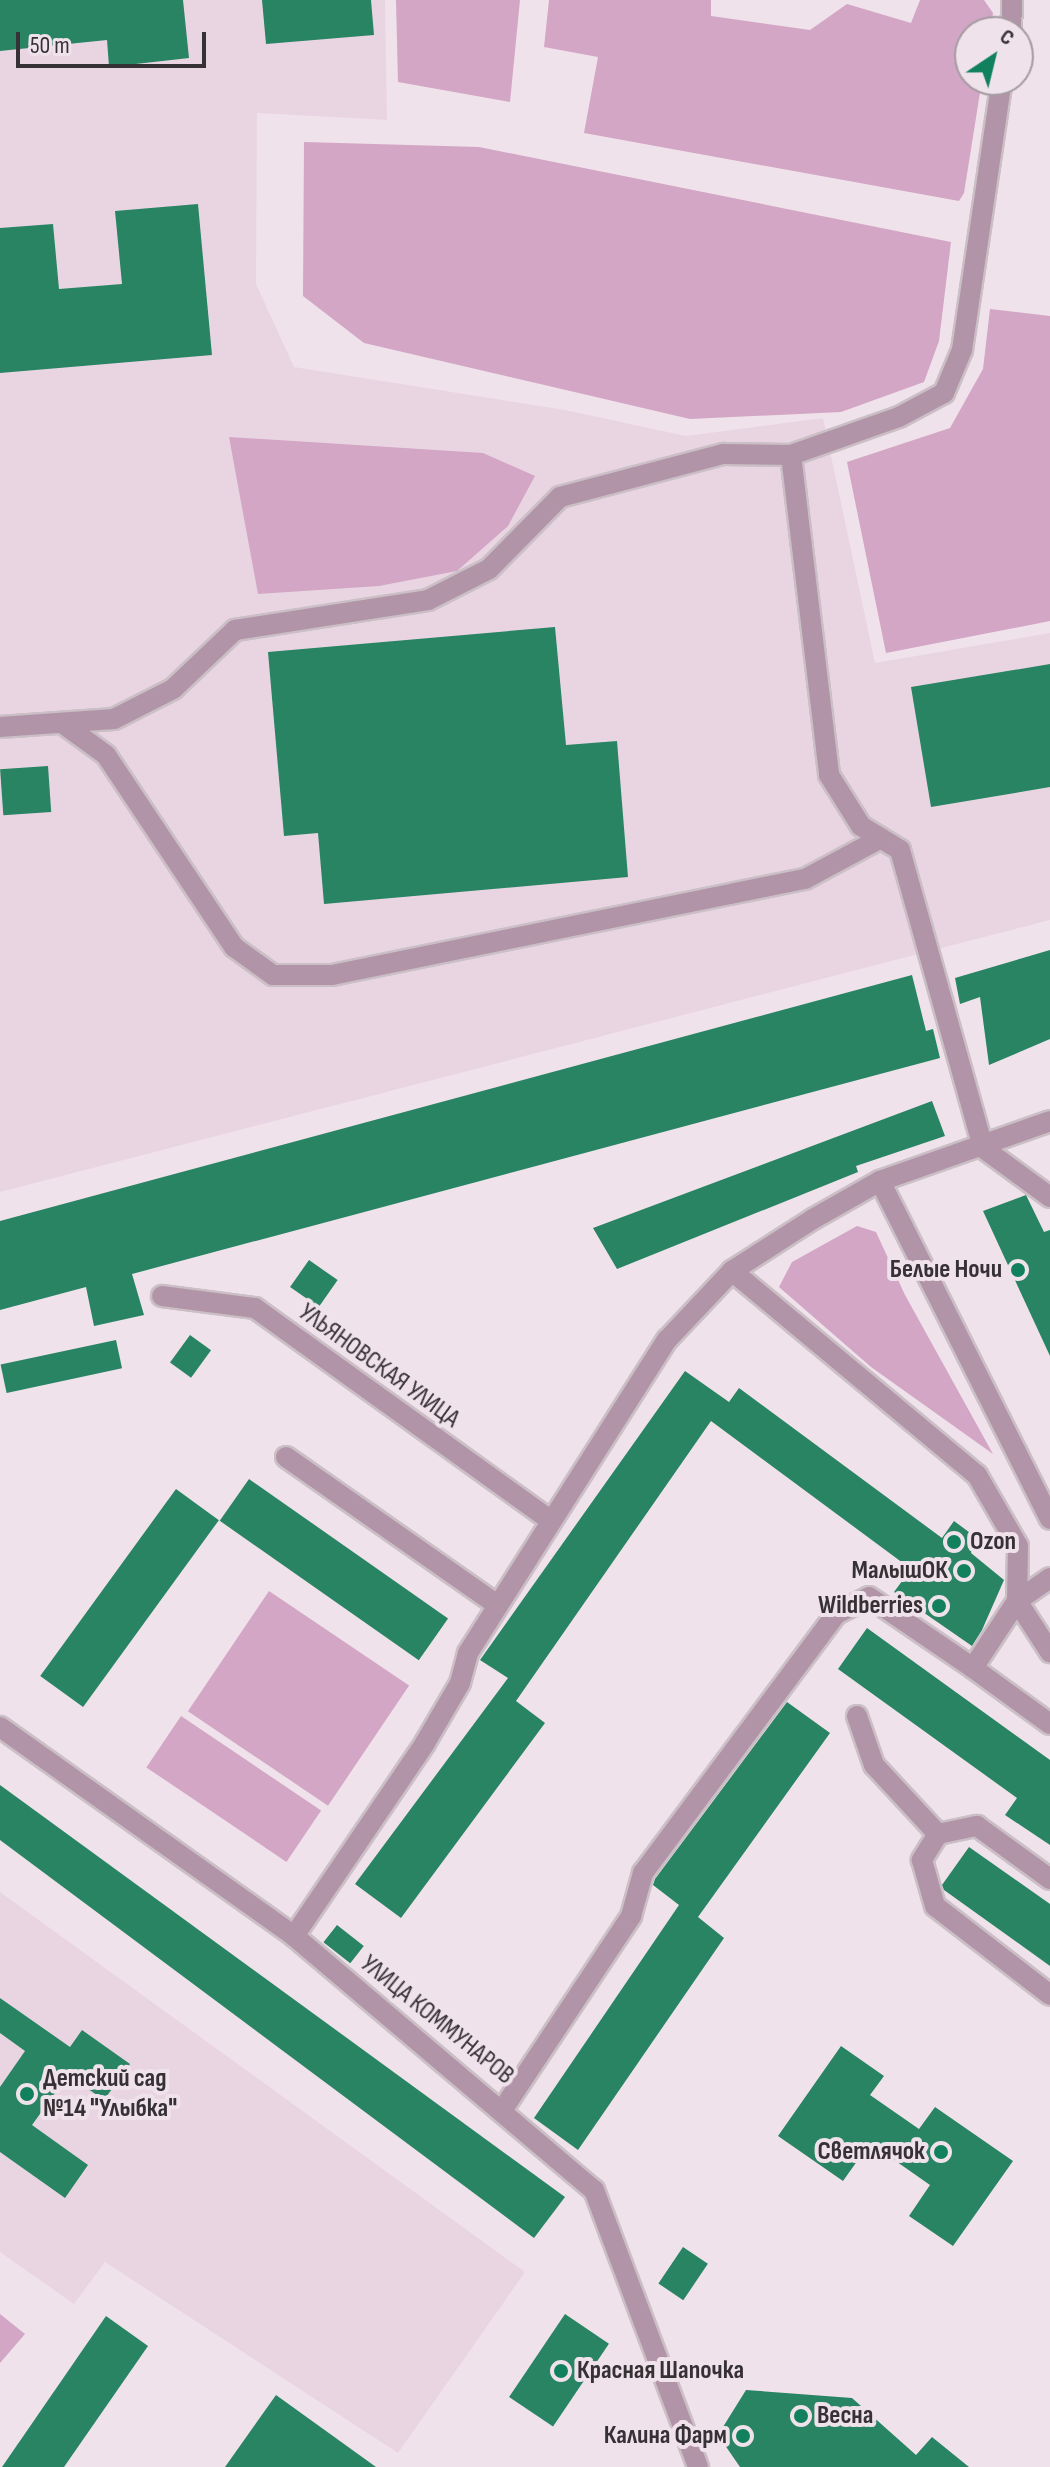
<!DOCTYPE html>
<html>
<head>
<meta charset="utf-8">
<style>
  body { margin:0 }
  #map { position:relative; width:1050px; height:2467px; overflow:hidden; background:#f0e2eb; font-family:"Sofia Sans Condensed",sans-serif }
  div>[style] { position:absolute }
  .built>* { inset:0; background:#e9d5e2 }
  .green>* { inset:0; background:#d2a6c4; transform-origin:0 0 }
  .building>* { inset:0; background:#288463; transform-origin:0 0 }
  .roads { filter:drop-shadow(2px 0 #cbbfc6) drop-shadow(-2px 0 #cbbfc6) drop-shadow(0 2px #cbbfc6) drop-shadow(0 -2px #cbbfc6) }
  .minor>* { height:20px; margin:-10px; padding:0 10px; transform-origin:10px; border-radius:10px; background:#b294a8 }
  .dots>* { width:22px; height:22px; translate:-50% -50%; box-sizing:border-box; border:4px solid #f0e2eb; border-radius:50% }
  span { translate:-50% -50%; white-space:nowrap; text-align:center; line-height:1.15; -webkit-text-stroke:8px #f0e2eb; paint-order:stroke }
  .poi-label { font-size:26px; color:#363134; font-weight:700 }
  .right { translate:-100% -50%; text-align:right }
  .left { translate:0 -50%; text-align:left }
  .street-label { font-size:26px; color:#363134 }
  .north { position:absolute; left:954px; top:16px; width:80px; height:80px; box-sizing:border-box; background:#f0e2eb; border:2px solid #a69ba2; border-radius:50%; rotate:35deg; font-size:22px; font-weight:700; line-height:32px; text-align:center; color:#363134 }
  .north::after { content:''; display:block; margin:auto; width:28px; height:36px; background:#10805d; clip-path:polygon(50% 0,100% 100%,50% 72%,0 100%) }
  .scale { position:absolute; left:16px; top:32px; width:190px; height:36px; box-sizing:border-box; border:4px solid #363134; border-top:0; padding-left:10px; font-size:24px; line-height:28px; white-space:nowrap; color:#363134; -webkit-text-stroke:6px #f0e2eb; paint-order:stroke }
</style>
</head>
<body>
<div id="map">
  <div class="built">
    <i style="clip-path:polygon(0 0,385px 0,387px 120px,257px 113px,256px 284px,294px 367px,565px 410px,686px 436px,823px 418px,875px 663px,1050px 633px,1050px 920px,0 1192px)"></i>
    <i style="clip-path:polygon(0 1892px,525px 2272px,398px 2453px,105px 2262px,74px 2304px,0 2252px)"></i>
  </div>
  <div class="green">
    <i style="clip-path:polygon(396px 0,520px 0,510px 102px,398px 82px)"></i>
    <i style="clip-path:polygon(549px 0,711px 0,711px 16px,810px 30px,847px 4px,911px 23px,920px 0,984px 0,993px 13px,990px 32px,970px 32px,970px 80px,982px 80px,964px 193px,959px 201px,584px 133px,598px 57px,544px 47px)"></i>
    <i style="clip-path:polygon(304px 142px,479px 147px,951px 242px,939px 341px,924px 382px,841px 412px,690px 419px,364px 343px,303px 296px)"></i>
    <i style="clip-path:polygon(990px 309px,1050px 316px,1050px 621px,886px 653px,847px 462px,950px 428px,983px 369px)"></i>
    <i style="clip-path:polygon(229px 437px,483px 453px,535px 476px,508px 526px,457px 571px,379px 586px,258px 594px)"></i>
    <i style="clip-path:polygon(857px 1226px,876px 1232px,905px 1295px,993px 1454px,871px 1367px,779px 1287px,792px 1262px)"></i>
    <i style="left:269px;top:1591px;width:169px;height:145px;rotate:34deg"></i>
    <i style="left:181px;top:1716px;width:169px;height:62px;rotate:34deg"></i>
    <i style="clip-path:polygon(0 2314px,25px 2334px,0 2363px)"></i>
  </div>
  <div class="building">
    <i style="clip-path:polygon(0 0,183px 0,189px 58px,109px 67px,107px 40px,0 51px)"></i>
    <i style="clip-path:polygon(262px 0,371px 0,374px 35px,266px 44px)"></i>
    <i style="clip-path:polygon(198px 204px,212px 355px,0 373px,0 228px,53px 224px,59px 289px,122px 284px,115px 211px)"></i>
    <i style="clip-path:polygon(555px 627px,566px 745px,617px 741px,628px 877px,324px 904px,318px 833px,284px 836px,268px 652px)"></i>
    <i style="clip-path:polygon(1050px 664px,1050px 787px,931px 807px,911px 687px)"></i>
    <i style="left:48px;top:766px;width:46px;height:48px;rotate:86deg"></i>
    <i style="clip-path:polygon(1050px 950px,1050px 1039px,989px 1065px,980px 997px,960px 1004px,955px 978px)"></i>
    <i style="clip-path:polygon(912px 975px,926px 1031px,933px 1029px,940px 1058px,132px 1274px,144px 1315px,94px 1326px,86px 1287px,0 1310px,0 1221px)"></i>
    <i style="clip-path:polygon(932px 1101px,945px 1136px,856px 1166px,858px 1172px,617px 1269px,593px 1228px)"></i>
    <i style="clip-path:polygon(1026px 1195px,1044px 1232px,1050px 1230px,1050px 1356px,983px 1211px)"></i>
    <i style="left:309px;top:1260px;width:35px;height:33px;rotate:35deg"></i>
    <i style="left:190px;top:1335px;width:26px;height:34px;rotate:36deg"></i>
    <i style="left:116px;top:1340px;width:29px;height:118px;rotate:78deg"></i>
    <i style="clip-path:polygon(685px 1371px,729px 1402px,739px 1388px,942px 1538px,954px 1521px,977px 1538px,971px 1553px,1004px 1580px,982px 1630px,972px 1646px,894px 1592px,911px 1569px,711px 1421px,516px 1701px,545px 1723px,401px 1918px,355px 1884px,508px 1678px,480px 1660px)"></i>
    <i style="left:249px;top:1479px;width:243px;height:51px;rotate:35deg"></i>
    <i style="left:176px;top:1489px;width:53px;height:231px;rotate:36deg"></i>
    <i style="clip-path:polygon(867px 1628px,1050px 1760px,1050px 1845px,1005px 1815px,1017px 1798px,838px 1669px)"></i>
    <i style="clip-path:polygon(787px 1702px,830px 1733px,698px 1917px,724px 1938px,578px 2150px,534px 2118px,679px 1905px,653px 1885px,655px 1879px)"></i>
    <i style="clip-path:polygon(0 1785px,565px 2197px,534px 2238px,0 1840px)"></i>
    <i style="clip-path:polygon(969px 1847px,1050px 1904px,1050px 1966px,944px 1890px,942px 1885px)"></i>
    <i style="left:337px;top:1925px;width:34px;height:22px;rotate:38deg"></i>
    <i style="clip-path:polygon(0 1998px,70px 2047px,82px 2030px,130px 2064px,104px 2100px,68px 2075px,32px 2125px,88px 2165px,65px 2198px,0 2152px,0 2087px,25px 2051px,0 2033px)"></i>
    <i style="clip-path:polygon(841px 2046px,884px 2076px,870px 2095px,919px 2129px,935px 2107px,1013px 2161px,953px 2246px,909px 2216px,930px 2185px,870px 2143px,843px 2181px,778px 2136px)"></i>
    <i style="left:683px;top:2247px;width:30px;height:44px;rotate:34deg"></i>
    <i style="left:565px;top:2314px;width:53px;height:100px;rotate:34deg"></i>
    <i style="clip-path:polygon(106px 2316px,148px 2346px,64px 2467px,2px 2467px)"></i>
    <i style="clip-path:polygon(746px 2390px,852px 2398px,916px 2455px,932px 2437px,969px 2467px,740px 2467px,718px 2435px)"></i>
    <i style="clip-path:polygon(276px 2395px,376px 2467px,225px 2467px)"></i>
  </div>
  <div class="roads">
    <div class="minor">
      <i style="left:1011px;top:32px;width:32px;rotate:-88deg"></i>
      <i style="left:791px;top:455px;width:322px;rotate:83.2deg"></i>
      <i style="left:829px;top:775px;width:60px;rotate:57.9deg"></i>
      <i style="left:861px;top:826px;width:46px;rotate:31.6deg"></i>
      <i style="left:900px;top:850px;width:309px;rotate:74.4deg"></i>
      <i style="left:983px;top:1148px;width:83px;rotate:36.2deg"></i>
      <i style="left:62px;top:723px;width:54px;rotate:36deg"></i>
      <i style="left:106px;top:755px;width:231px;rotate:56.3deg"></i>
      <i style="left:234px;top:947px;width:48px;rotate:35.7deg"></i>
      <i style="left:273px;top:975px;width:59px"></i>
      <i style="left:332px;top:975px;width:483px;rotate:-11.5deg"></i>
      <i style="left:805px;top:879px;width:86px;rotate:-28.3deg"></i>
      <i style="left:0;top:727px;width:114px;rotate:-4deg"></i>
      <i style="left:114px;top:719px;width:66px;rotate:-27deg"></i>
      <i style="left:173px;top:689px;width:86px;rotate:-43.6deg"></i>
      <i style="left:235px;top:630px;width:195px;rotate:-8.8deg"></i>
      <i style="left:428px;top:600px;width:68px;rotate:-26.9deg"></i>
      <i style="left:489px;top:569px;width:101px;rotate:-45.4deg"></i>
      <i style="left:560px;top:497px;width:169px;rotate:-14.8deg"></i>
      <i style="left:723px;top:454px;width:68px;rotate:0.8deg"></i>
      <i style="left:791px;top:455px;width:114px;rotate:-19.4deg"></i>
      <i style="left:899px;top:417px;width:51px;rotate:-28.1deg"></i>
      <i style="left:944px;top:393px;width:47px;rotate:-67.3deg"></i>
      <i style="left:962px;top:350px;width:273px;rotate:-81.6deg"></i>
      <i style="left:880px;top:1181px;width:378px;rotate:63.3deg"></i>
      <i style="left:732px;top:1271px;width:319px;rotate:39.8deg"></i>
      <i style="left:977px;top:1475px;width:82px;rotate:60deg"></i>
      <i style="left:1018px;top:1546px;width:55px;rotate:91deg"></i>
      <i style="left:1017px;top:1601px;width:80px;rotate:123.3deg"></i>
      <i style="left:973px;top:1668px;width:95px;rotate:36deg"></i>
      <i style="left:162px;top:1296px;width:94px;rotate:7.4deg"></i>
      <i style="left:255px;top:1308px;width:363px;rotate:35.7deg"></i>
      <i style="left:286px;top:1457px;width:258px;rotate:35deg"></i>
      <i style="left:1050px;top:1578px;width:40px;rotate:145.1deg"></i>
      <i style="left:1017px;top:1601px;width:61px;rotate:57.1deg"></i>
      <i style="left:857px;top:1716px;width:52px;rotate:70.9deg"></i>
      <i style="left:874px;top:1765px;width:94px;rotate:47.2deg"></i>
      <i style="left:938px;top:1834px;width:40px;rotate:-12deg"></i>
      <i style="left:977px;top:1826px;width:90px;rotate:36deg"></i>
      <i style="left:0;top:1727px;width:361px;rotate:35.4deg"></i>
      <i style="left:294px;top:1936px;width:393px;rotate:40.3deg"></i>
      <i style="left:594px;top:2190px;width:296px;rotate:69.4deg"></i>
      <i style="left:938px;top:1834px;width:31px;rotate:122deg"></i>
      <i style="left:922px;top:1860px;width:48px;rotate:74.2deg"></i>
      <i style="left:935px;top:1906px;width:145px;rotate:37.7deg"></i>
      <i style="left:294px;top:1936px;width:233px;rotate:-55.8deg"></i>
      <i style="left:425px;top:1743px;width:69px;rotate:-59.7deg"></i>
      <i style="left:460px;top:1683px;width:31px;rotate:-75deg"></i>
      <i style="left:468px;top:1653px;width:371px;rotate:-57.6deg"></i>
      <i style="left:667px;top:1340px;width:95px;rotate:-46.7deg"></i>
      <i style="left:732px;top:1271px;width:96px;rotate:-32.7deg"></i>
      <i style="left:813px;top:1219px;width:77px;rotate:-29.6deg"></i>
      <i style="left:880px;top:1181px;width:180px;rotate:-19.4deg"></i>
      <i style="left:503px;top:2109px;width:232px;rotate:-56.4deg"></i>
      <i style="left:631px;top:1916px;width:45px;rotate:-74.4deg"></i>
      <i style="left:643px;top:1873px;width:323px;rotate:-53.3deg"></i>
      <i style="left:836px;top:1614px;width:37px;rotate:-27deg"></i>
      <i style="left:869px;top:1597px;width:126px;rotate:34.3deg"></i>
    </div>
  </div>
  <div class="dots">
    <i style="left:1018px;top:1270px;background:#10805d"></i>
    <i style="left:954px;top:1542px;background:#10805d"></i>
    <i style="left:964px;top:1571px;background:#10805d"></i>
    <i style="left:939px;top:1606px;background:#10805d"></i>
    <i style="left:27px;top:2094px;background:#10805d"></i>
    <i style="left:941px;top:2152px;background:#10805d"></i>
    <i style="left:561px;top:2371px;background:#10805d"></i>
    <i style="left:801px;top:2416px;background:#10805d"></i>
    <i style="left:743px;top:2436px;background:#10805d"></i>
  </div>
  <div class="poi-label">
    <span class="right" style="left:1002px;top:1270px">Белые Ночи</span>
    <span class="left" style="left:970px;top:1542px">Ozon</span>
    <span class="right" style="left:948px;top:1571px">МалышОК</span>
    <span class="right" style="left:923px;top:1606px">Wildberries</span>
    <span class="left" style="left:43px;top:2094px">Детский сад<br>№14 "Улыбка"</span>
    <span class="right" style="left:925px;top:2152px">Светлячок</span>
    <span class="left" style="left:577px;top:2371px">Красная Шапочка</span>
    <span class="left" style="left:817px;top:2416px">Весна</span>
    <span class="right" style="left:727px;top:2436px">Калина Фарм</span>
  </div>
  <div class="street-label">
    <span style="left:379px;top:1366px;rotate:36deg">УЛЬЯНОВСКАЯ УЛИЦА</span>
    <span style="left:437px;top:2020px;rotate:39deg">УЛИЦА КОММУНАРОВ</span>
  </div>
  <div class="north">С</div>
  <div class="scale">50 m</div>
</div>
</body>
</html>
